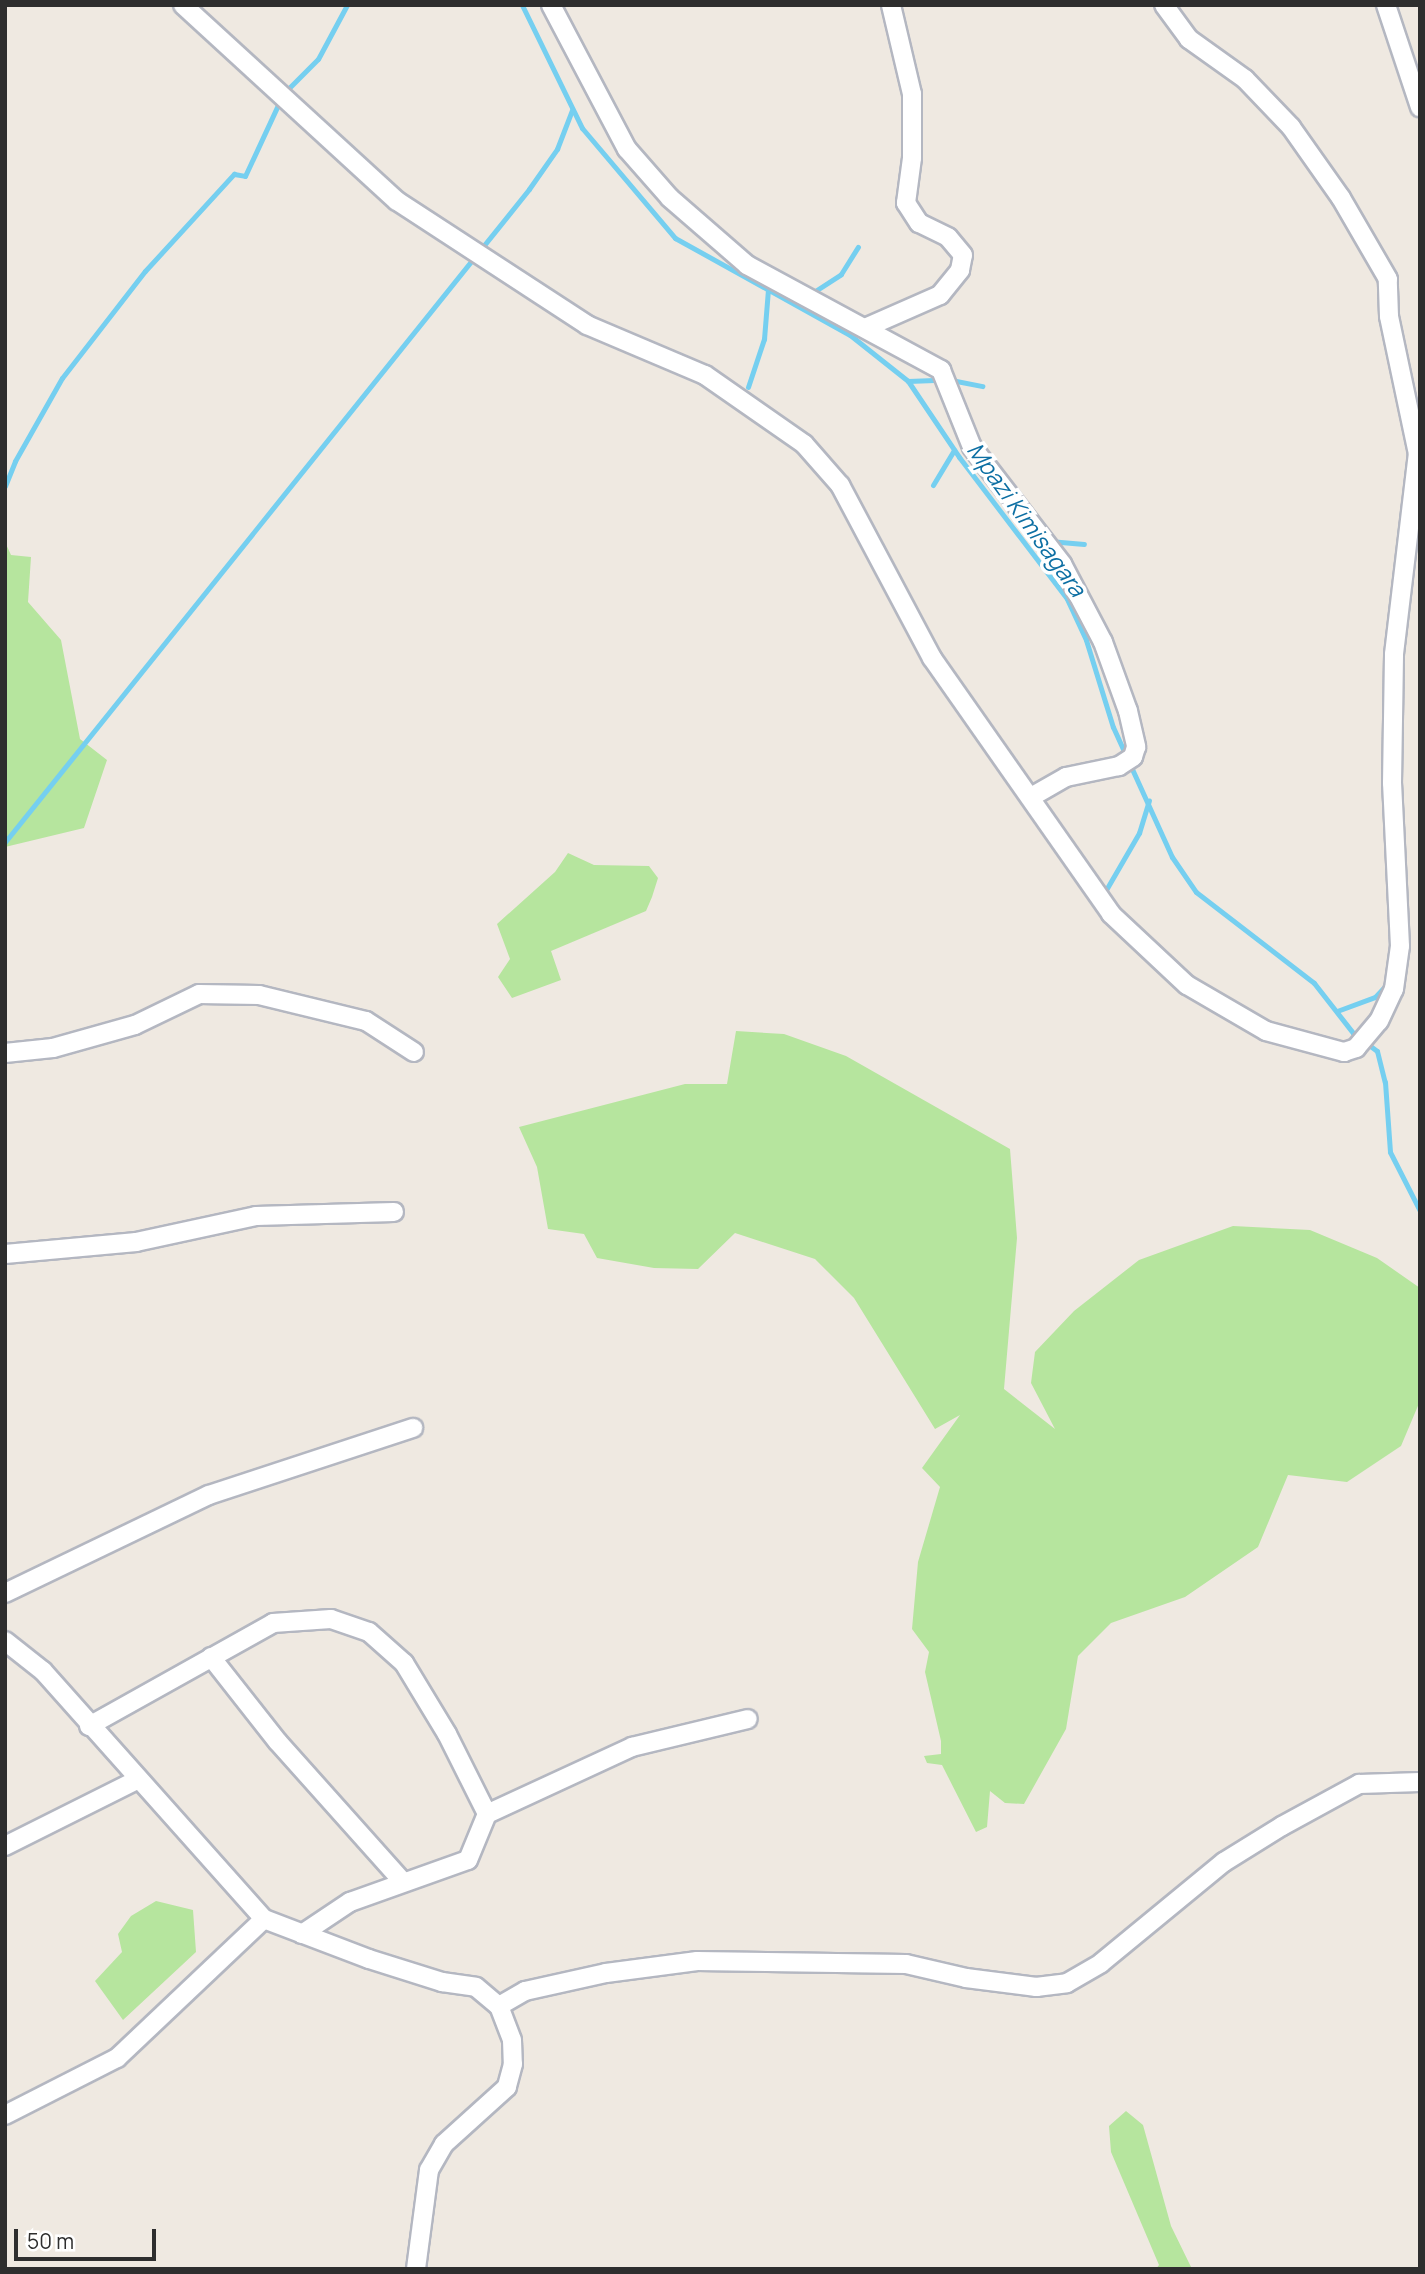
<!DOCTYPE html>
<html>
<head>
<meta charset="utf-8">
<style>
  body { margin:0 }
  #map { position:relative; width:1425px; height:2274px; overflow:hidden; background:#efe9e1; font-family:Manrope,sans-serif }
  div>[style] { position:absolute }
  .green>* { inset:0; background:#b6e59e }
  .stream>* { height:5px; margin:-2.5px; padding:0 2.5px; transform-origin:2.5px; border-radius:2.5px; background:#75cff0 }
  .roads { filter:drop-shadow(2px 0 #b4b7c1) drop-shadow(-2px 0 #b4b7c1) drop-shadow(0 2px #b4b7c1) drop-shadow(0 -2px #b4b7c1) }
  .minor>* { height:18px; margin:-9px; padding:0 9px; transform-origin:9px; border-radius:9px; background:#fff }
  span { translate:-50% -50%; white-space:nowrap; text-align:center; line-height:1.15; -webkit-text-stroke:7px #fff; paint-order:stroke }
  .water-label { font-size:23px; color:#0d6fa3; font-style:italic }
  .frame { position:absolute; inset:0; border:7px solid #2e2e2e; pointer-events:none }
  .scale { position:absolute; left:14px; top:2229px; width:142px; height:32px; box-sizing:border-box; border:4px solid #2e2e2e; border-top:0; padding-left:9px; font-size:21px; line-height:24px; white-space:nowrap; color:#2e2e2e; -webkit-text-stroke:5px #fff; paint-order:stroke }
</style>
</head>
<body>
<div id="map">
  <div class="green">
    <i style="clip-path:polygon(5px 542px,11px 555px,31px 557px,28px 602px,61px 640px,80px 739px,107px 760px,84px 828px,5px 847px)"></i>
    <i style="clip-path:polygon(568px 853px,594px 865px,649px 866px,658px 878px,652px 897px,646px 911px,551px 951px,561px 980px,512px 998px,498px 977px,510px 959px,497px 924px,555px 872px)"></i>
    <i style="clip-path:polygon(736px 1031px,784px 1034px,846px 1056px,1010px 1149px,1017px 1238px,1004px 1389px,1055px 1429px,1031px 1383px,1035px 1352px,1074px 1311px,1139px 1260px,1233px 1226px,1310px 1230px,1377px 1258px,1420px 1288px,1420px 1401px,1401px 1446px,1347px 1482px,1288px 1475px,1258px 1547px,1185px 1597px,1111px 1623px,1078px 1656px,1066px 1729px,1024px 1804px,1005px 1803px,990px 1791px,987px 1827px,976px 1832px,942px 1765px,927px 1763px,924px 1756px,941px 1754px,941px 1741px,925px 1672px,929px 1652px,912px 1629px,918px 1562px,940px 1487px,922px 1468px,960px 1415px,935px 1429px,854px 1298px,815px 1259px,735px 1233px,698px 1269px,654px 1268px,597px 1258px,584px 1234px,548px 1229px,537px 1167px,519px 1127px,685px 1084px,727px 1084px)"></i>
    <i style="clip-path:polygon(156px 1901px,193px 1910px,196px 1952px,123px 2020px,95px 1981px,122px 1952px,118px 1934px,131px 1916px)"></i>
    <i style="clip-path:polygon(1126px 2111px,1143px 2125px,1171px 2226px,1192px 2269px,1156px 2269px,1159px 2265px,1111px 2152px,1109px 2126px)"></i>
  </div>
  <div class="stream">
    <i style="left:522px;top:5px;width:137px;rotate:64deg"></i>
    <i style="left:582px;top:128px;width:144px;rotate:49.8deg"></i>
    <i style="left:675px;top:238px;width:200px;rotate:29deg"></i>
    <i style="left:850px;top:335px;width:74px;rotate:38.4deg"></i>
    <i style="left:908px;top:381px;width:92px;rotate:56.1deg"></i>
    <i style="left:959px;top:457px;width:178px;rotate:52.7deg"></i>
    <i style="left:1067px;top:599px;width:45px;rotate:65.1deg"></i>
    <i style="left:1086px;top:640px;width:91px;rotate:72.8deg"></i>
    <i style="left:1113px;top:727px;width:143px;rotate:65.6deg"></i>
    <i style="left:1172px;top:857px;width:42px;rotate:55.6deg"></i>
    <i style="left:1196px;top:892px;width:149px;rotate:37.6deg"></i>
    <i style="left:1314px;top:983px;width:63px;rotate:52deg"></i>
    <i style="left:1353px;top:1033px;width:30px;rotate:37deg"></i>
    <i style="left:1377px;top:1051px;width:32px;rotate:76deg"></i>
    <i style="left:1385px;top:1082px;width:70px;rotate:85.9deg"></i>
    <i style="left:1390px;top:1152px;width:66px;rotate:63deg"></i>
    <i style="left:809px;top:295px;width:38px;rotate:-33deg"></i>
    <i style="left:841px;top:274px;width:32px;rotate:-58deg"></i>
    <i style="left:951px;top:380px;width:32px;rotate:11deg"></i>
    <i style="left:908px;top:381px;width:33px;rotate:-2deg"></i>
    <i style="left:748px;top:387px;width:51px;rotate:-71.6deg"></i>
    <i style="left:764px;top:339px;width:50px;rotate:-85.4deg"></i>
    <i style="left:933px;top:485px;width:41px;rotate:-59deg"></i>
    <i style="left:5px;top:486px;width:27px;rotate:-68deg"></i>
    <i style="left:15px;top:461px;width:95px;rotate:-60.5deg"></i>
    <i style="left:62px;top:378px;width:135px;rotate:-52.2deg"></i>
    <i style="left:145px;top:271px;width:132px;rotate:-47.5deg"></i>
    <i style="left:234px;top:174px;width:11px;rotate:10deg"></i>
    <i style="left:245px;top:176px;width:90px;rotate:-65.1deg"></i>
    <i style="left:283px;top:94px;width:49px;rotate:-45deg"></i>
    <i style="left:318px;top:59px;width:61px;rotate:-61.8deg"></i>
    <i style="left:1049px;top:541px;width:35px;rotate:5deg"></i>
    <i style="left:5px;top:842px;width:837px;rotate:-51.25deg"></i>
    <i style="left:529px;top:189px;width:49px;rotate:-55deg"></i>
    <i style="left:557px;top:149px;width:42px;rotate:-69deg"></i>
    <i style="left:1103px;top:895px;width:72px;rotate:-59.9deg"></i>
    <i style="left:1139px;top:833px;width:34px;rotate:-73deg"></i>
    <i style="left:1337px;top:1011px;width:40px;rotate:-20.2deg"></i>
    <i style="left:1375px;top:997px;width:16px;rotate:-47deg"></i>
  </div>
  <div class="roads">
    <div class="minor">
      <i style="left:183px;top:5px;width:290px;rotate:42.5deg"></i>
      <i style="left:397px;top:201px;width:227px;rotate:33.1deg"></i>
      <i style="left:587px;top:325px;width:128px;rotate:23deg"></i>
      <i style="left:705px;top:375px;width:121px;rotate:34.9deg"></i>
      <i style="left:804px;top:444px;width:55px;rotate:48.7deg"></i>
      <i style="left:840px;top:485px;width:196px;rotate:62deg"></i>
      <i style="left:932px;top:658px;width:312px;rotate:55deg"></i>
      <i style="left:1111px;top:914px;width:104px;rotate:43.1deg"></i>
      <i style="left:1187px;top:985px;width:91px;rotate:30.2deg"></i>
      <i style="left:1266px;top:1031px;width:81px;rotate:15.1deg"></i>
      <i style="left:1344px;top:1052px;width:13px;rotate:-18deg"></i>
      <i style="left:1356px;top:1048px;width:35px;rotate:-50deg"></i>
      <i style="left:1379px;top:1021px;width:35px;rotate:-65deg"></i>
      <i style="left:1394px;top:989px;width:43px;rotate:-82.1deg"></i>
      <i style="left:1400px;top:946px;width:163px;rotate:-92.8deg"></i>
      <i style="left:1392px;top:783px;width:129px;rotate:-89.1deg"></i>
      <i style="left:1394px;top:654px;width:201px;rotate:-83.2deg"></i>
      <i style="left:1418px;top:454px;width:141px;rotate:-101.9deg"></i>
      <i style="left:1389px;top:316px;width:37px;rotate:-92deg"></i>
      <i style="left:1388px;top:279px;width:94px;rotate:-120.1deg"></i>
      <i style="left:1341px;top:198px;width:87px;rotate:-125.2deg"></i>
      <i style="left:1291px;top:127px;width:66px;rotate:-133.8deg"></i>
      <i style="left:1245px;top:79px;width:69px;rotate:-144.5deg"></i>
      <i style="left:1189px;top:39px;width:42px;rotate:-126.3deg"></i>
      <i style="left:551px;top:5px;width:163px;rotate:62.2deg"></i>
      <i style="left:627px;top:149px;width:65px;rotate:48.7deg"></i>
      <i style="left:670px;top:198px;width:102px;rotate:41deg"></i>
      <i style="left:747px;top:265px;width:221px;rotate:28.4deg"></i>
      <i style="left:941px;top:370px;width:83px;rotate:68.1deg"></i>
      <i style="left:972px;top:447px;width:148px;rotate:52.4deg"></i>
      <i style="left:1062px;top:564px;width:88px;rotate:62.3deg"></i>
      <i style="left:1103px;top:642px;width:73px;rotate:70.1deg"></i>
      <i style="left:1128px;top:711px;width:37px;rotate:77deg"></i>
      <i style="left:1136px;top:747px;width:10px;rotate:107deg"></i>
      <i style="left:1133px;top:757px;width:17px;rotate:147deg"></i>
      <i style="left:1119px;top:766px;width:54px;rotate:168.3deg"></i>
      <i style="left:1066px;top:777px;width:40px;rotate:150.3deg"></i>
      <i style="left:1386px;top:5px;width:108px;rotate:71.6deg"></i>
      <i style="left:865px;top:328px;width:82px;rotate:-23.7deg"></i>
      <i style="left:940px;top:295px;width:32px;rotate:-51deg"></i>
      <i style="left:960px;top:270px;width:15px;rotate:-79deg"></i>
      <i style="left:963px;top:255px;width:23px;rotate:-130deg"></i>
      <i style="left:948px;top:237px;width:32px;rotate:-154deg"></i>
      <i style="left:919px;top:223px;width:24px;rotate:-123deg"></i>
      <i style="left:906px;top:203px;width:45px;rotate:-82.4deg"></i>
      <i style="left:912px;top:158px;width:64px;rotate:-90deg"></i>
      <i style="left:912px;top:94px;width:91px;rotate:-103.3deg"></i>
      <i style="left:5px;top:1053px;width:48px;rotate:-5.9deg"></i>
      <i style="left:53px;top:1048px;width:85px;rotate:-15.7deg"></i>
      <i style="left:135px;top:1025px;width:71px;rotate:-25.8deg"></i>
      <i style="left:199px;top:994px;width:60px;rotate:1deg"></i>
      <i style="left:259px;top:995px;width:110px;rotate:13.7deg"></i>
      <i style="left:366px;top:1021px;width:57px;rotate:32.9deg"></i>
      <i style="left:5px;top:1254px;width:132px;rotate:-5.2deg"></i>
      <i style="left:136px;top:1242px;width:123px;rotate:-12.2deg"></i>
      <i style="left:256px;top:1216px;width:138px;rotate:-1.7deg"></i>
      <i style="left:5px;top:1593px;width:226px;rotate:-25.7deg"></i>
      <i style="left:209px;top:1495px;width:215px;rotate:-18.2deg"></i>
      <i style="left:5px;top:1641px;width:48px;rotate:38.3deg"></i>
      <i style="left:43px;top:1671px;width:332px;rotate:48.3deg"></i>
      <i style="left:264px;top:1919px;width:112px;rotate:20.9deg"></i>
      <i style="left:369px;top:1959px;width:77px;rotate:17.5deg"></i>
      <i style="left:442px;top:1982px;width:34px;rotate:8deg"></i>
      <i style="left:476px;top:1987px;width:30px;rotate:40deg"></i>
      <i style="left:499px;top:2006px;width:36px;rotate:69deg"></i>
      <i style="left:512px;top:2040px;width:24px;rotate:88deg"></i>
      <i style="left:513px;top:2064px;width:24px;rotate:105deg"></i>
      <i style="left:507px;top:2087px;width:85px;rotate:137.9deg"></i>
      <i style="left:444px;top:2144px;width:30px;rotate:120deg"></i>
      <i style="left:429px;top:2170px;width:100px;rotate:97.5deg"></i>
      <i style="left:211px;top:1657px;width:108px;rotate:51.8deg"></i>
      <i style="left:278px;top:1742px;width:188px;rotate:48.2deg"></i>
      <i style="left:89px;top:1726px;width:211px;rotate:-29.2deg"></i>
      <i style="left:273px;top:1623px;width:58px;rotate:-3.9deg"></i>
      <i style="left:331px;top:1619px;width:40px;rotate:18.9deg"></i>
      <i style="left:369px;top:1632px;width:47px;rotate:41.5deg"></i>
      <i style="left:404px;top:1663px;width:83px;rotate:58.8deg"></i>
      <i style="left:447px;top:1734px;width:89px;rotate:63.4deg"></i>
      <i style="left:5px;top:1846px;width:148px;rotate:-26.6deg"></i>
      <i style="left:302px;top:1934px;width:58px;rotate:-33.7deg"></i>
      <i style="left:350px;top:1902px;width:125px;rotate:-19.6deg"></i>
      <i style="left:468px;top:1860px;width:50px;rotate:-67.6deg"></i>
      <i style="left:487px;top:1814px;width:160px;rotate:-24.8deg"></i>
      <i style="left:632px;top:1747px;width:119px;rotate:-13.6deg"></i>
      <i style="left:499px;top:2006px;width:30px;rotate:-30deg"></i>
      <i style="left:525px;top:1991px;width:83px;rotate:-12.5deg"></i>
      <i style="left:606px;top:1973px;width:92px;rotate:-7.5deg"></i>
      <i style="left:697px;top:1961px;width:209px;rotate:0.8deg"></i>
      <i style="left:906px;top:1964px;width:62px;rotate:13.1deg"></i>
      <i style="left:966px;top:1978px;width:71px;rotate:7.3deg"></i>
      <i style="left:1036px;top:1987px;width:31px;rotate:-7deg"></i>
      <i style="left:1067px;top:1983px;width:39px;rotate:-30deg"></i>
      <i style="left:1101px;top:1963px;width:159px;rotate:-39.4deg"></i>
      <i style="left:1224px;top:1862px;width:68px;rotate:-31.8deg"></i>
      <i style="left:1282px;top:1826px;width:88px;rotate:-28.6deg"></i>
      <i style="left:1359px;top:1784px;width:61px;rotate:-1.9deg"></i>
      <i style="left:5px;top:2115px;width:126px;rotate:-27deg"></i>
      <i style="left:117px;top:2058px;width:202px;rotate:-43.4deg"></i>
    </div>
  </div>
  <div class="water-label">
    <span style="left:1027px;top:519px;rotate:54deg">Mpazi Kimisagara</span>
  </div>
  <div class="frame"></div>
  <div class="scale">50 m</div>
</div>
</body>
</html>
